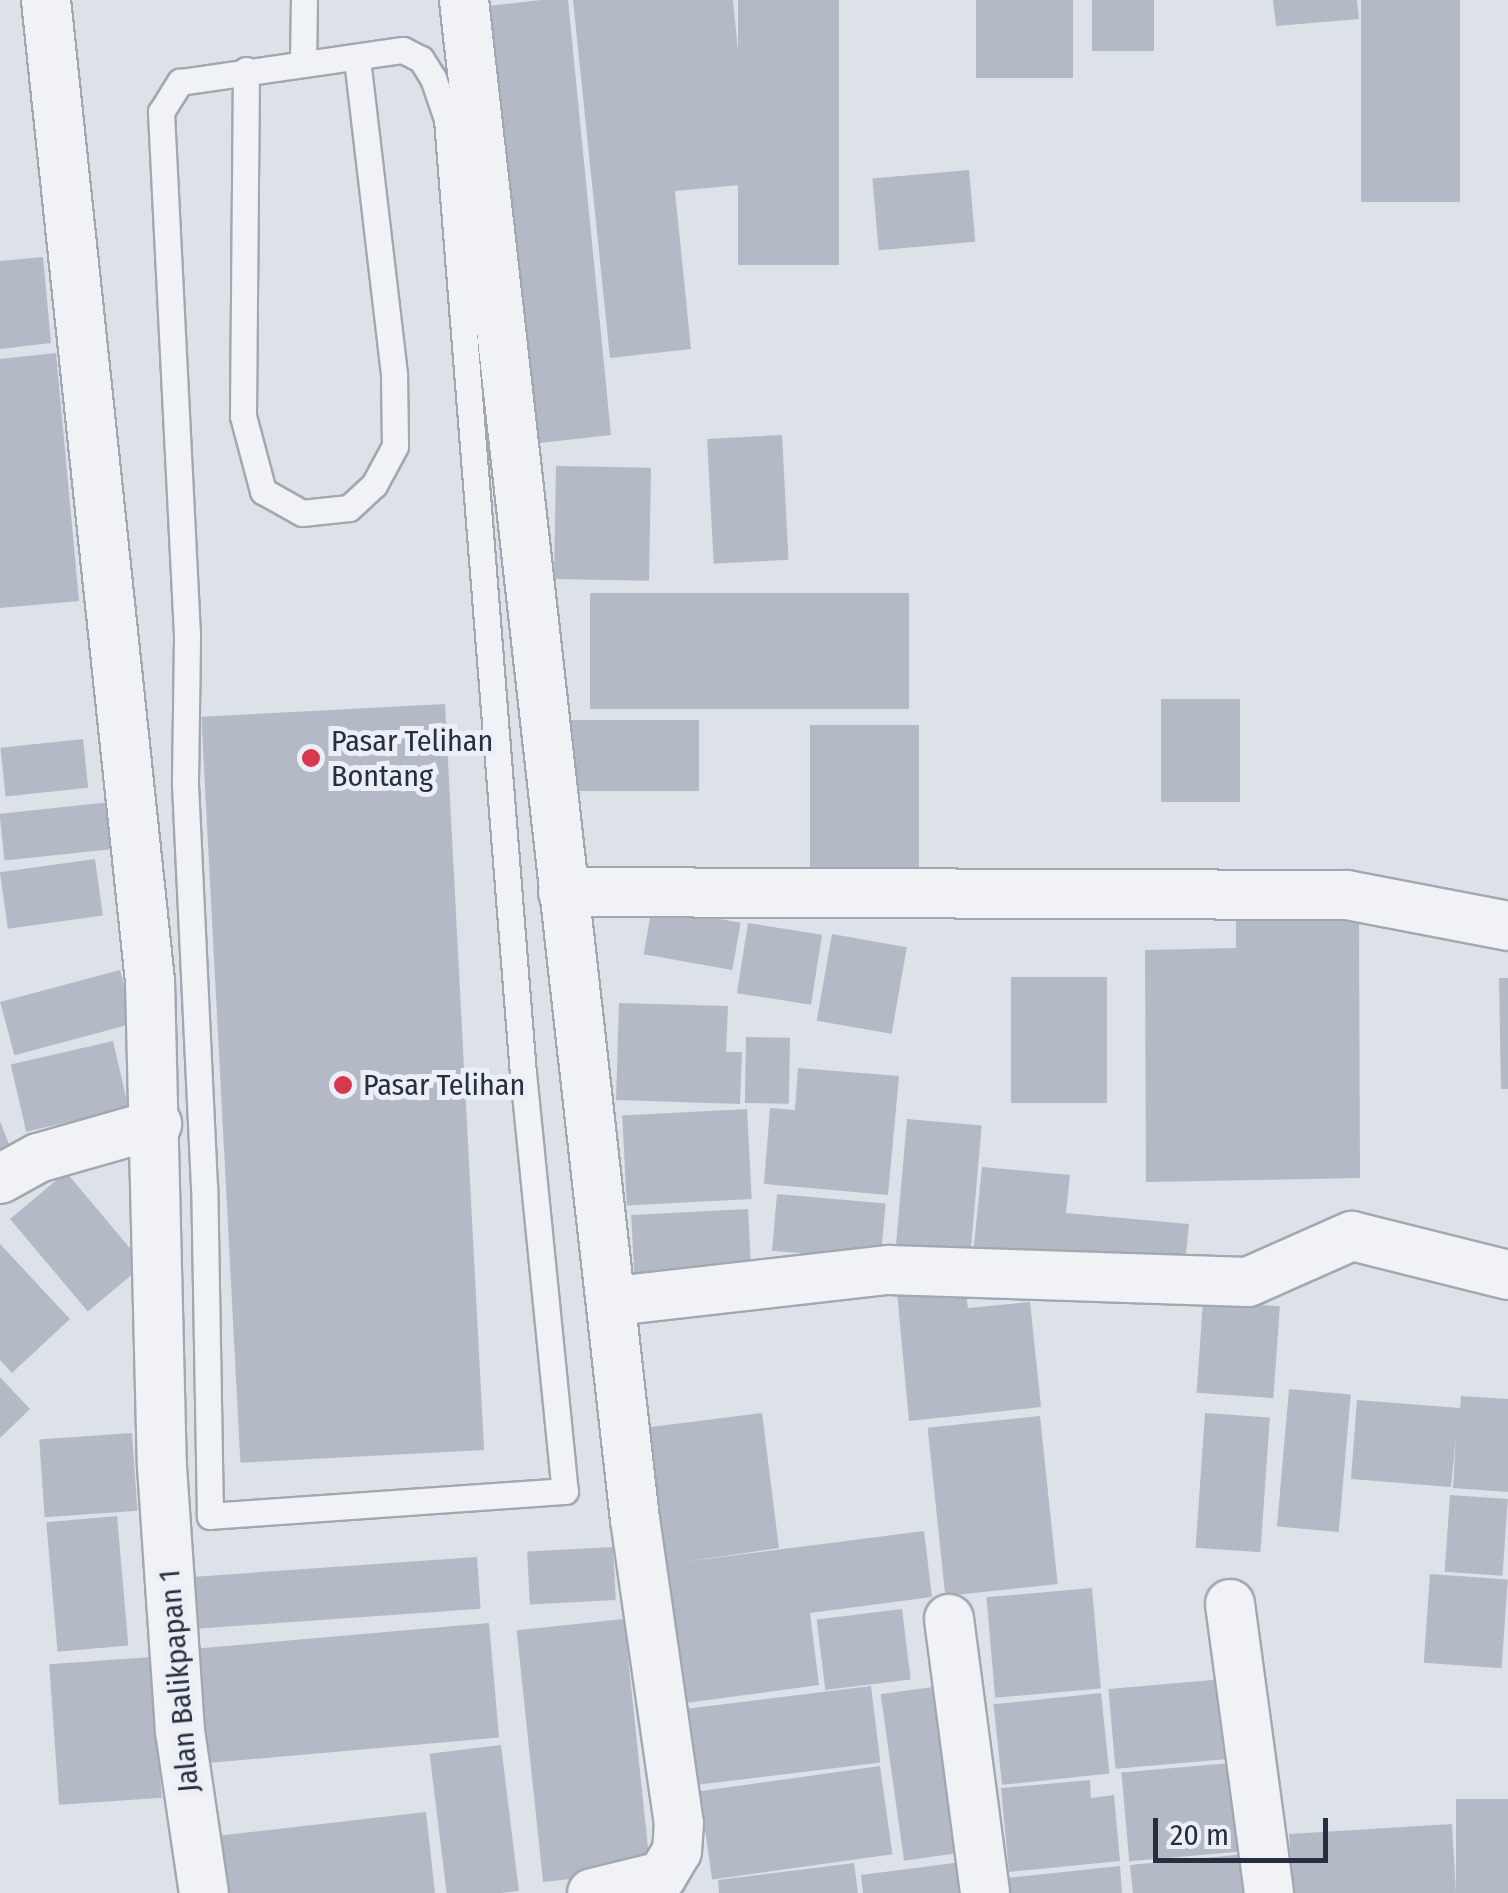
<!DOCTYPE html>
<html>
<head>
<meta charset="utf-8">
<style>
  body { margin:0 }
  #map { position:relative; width:1508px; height:1893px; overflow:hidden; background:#dde1e8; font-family:"Fira Sans Condensed",sans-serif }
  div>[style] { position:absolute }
  .building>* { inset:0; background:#b4bac5; transform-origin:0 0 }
  .roads { filter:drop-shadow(2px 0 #a2a8b2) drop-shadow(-2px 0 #a2a8b2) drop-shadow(0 2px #a2a8b2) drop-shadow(0 -2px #a2a8b2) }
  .service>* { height:25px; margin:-12.5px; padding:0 12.5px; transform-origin:12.5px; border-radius:12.5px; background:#f0f2f6 }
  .minor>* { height:48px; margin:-24px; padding:0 24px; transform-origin:24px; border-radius:24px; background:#f0f2f6 }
  .dots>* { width:28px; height:28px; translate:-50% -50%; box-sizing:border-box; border:5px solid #ecf0f6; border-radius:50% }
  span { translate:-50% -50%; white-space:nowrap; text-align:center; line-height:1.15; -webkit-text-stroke:10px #ecf0f6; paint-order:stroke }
  .poi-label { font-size:30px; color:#262f3f }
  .left { translate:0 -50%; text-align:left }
  .street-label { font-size:30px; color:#262f3f }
  .scale { position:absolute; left:1153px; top:1818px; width:175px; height:45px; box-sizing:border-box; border:5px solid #262f3f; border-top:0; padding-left:12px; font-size:30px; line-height:35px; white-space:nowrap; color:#262f3f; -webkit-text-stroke:8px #ecf0f6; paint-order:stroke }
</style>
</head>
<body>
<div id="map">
  <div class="building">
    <i style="clip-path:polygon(541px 0,568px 0,611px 435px,531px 444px,487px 6px)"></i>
    <i style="clip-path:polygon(573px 0,733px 0,751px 184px,675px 191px,691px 349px,610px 358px)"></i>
    <i style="left:738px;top:0;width:101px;height:265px"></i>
    <i style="left:976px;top:0;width:97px;height:78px"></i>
    <i style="left:1092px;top:0;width:62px;height:51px"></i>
    <i style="clip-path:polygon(1273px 0,1357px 0,1359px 19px,1276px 26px)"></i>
    <i style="left:1361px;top:0;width:99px;height:202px"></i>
    <i style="left:969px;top:170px;width:72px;height:97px;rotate:85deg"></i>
    <i style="clip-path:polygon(43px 257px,51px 343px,0 349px,0 261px)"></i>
    <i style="clip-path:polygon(56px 353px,79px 601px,0 608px,0 359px)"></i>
    <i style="left:782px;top:435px;width:125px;height:75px;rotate:87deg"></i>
    <i style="left:556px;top:466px;width:95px;height:113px;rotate:1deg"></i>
    <i style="left:909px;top:593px;width:116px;height:319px;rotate:90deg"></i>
    <i style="left:1240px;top:699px;width:103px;height:79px;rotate:90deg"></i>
    <i style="left:445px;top:704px;width:747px;height:244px;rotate:87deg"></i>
    <i style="left:571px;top:720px;width:128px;height:71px"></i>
    <i style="left:919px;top:725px;width:160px;height:109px;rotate:90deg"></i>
    <i style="left:83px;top:739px;width:49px;height:83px;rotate:84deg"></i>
    <i style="left:111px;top:802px;width:47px;height:112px;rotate:84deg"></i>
    <i style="left:95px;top:859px;width:57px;height:96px;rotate:82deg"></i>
    <i style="left:652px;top:907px;width:90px;height:48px;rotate:10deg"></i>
    <i style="clip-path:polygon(1359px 917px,1360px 1178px,1146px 1182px,1145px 950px,1236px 948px,1236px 919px)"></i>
    <i style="left:748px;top:923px;width:75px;height:71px;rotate:9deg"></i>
    <i style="left:832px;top:934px;width:76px;height:88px;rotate:10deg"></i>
    <i style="left:120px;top:970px;width:55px;height:124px;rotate:75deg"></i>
    <i style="left:1107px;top:977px;width:126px;height:96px;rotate:90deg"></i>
    <i style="clip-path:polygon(1499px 978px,1508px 978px,1508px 1089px,1501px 1089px)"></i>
    <i style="clip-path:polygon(619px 1003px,728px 1006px,726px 1052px,742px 1052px,740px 1104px,616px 1100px)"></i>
    <i style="left:746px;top:1037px;width:44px;height:66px;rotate:1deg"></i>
    <i style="left:113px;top:1041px;width:69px;height:105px;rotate:77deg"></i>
    <i style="clip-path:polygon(798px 1068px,899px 1076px,888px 1195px,764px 1184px,770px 1108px,795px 1110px)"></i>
    <i style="left:747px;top:1109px;width:90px;height:125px;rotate:87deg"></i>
    <i style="left:907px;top:1119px;width:75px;height:128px;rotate:5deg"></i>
    <i style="clip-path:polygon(0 1121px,12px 1152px,0 1156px)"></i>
    <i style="clip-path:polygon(982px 1167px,1070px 1175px,1066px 1213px,1189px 1224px,1184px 1274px,973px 1254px)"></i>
    <i style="left:66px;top:1172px;width:121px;height:73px;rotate:50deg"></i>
    <i style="left:777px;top:1194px;width:109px;height:57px;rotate:5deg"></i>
    <i style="left:748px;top:1209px;width:71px;height:117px;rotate:87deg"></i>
    <i style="clip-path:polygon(0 1244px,70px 1319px,12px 1373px,0 1360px)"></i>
    <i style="clip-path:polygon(965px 1285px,968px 1308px,1030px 1302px,1041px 1407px,909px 1421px,897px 1292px)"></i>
    <i style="left:1203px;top:1301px;width:77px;height:92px;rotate:4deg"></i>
    <i style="clip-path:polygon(0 1377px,30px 1409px,0 1438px)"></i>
    <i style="left:1289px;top:1389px;width:62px;height:138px;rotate:5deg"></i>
    <i style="clip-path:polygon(1461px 1396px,1508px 1399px,1508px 1492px,1453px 1488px,1456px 1437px,1451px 1487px,1351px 1479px,1357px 1400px,1460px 1408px)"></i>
    <i style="clip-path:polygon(762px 1413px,779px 1548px,683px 1562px,924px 1531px,932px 1597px,810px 1613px,819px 1685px,678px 1704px,643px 1428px)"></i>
    <i style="left:1205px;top:1413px;width:65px;height:135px;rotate:4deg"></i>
    <i style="left:1040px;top:1416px;width:169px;height:113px;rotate:84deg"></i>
    <i style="left:132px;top:1433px;width:78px;height:93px;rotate:86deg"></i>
    <i style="left:1450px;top:1495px;width:58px;height:77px;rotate:4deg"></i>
    <i style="left:117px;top:1516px;width:130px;height:71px;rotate:85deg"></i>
    <i style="left:613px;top:1547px;width:53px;height:86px;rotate:87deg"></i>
    <i style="left:477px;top:1557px;width:52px;height:286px;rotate:86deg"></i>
    <i style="left:1430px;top:1574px;width:78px;height:89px;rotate:4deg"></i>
    <i style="left:1092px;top:1588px;width:101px;height:106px;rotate:85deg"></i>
    <i style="left:902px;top:1609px;width:71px;height:86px;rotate:83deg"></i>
    <i style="left:624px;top:1619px;width:253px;height:108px;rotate:84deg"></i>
    <i style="left:489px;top:1623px;width:115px;height:299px;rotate:85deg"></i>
    <i style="left:152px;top:1657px;width:141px;height:103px;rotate:86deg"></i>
    <i style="left:1224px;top:1679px;width:80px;height:116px;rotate:85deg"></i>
    <i style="left:947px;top:1685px;width:168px;height:67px;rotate:82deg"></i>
    <i style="left:871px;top:1686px;width:77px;height:184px;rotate:83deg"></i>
    <i style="left:1101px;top:1693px;width:81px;height:108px;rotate:84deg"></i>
    <i style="left:501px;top:1745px;width:147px;height:72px;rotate:83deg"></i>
    <i style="left:1242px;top:1762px;width:89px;height:121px;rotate:85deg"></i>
    <i style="left:880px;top:1766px;width:89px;height:182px;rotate:82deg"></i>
    <i style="clip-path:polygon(1090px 1780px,1091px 1798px,1114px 1795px,1120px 1861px,1009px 1872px,1001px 1788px)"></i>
    <i style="left:1508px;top:1799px;width:94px;height:52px;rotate:90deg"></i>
    <i style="clip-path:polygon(426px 1812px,435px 1893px,214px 1893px,207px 1837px)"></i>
    <i style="clip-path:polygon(1452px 1824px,1456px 1893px,1293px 1893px,1289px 1834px)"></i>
    <i style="clip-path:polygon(1257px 1853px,1260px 1893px,1133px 1893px,1130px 1865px)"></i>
    <i style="clip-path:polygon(969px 1861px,973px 1893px,863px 1893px,861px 1875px)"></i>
    <i style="clip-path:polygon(854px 1863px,858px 1893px,719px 1893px,718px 1880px)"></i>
    <i style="clip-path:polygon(1120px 1866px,1122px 1893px,1008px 1893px,1006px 1878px)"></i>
  </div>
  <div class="roads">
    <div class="service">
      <i style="left:403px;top:50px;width:20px;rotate:27deg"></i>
      <i style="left:421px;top:59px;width:22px;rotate:58deg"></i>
      <i style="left:433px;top:78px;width:43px;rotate:71.1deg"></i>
      <i style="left:447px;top:119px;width:957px;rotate:85.45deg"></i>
      <i style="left:523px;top:1073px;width:420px;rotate:84.3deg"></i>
      <i style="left:565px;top:1491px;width:356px;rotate:176deg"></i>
      <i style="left:210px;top:1516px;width:329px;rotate:-91deg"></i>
      <i style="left:204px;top:1187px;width:405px;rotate:-92.7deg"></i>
      <i style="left:185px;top:782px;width:147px;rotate:-89.2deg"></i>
      <i style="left:187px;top:635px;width:524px;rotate:-92.85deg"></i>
      <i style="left:161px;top:112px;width:36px;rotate:-58deg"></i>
      <i style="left:180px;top:82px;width:225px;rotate:-8.2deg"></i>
      <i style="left:303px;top:63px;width:63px;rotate:-89.1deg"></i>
      <i style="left:246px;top:70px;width:346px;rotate:90.5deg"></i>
      <i style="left:243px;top:416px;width:78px;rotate:75.1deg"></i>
      <i style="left:263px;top:491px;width:45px;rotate:29.4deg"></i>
      <i style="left:302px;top:513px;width:47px;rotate:-6.1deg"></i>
      <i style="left:349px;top:508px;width:34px;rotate:-43deg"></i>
      <i style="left:374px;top:485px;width:44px;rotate:-61.7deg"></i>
      <i style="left:395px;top:446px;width:72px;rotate:-90.8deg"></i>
      <i style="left:394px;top:374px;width:317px;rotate:-96.7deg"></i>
    </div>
    <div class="minor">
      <i style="left:46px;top:0;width:986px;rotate:83.95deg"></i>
      <i style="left:150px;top:981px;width:486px;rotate:88.6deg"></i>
      <i style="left:162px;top:1467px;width:265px;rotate:86.1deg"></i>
      <i style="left:180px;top:1731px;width:164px;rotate:81.6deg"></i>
      <i style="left:464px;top:0;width:1529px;rotate:83.58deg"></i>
      <i style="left:635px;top:1519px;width:307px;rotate:81.8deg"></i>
      <i style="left:679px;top:1823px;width:28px;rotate:94deg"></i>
      <i style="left:677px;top:1851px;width:29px;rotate:121deg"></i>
      <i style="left:662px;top:1876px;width:72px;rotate:166.3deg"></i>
      <i style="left:563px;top:892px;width:784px;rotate:0.22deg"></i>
      <i style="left:1347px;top:895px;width:164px;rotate:10.9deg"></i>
      <i style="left:0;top:1179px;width:43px;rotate:-28.9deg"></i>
      <i style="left:38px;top:1158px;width:124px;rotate:-15.9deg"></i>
      <i style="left:615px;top:1301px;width:276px;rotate:-6.5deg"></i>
      <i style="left:889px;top:1270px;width:359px;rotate:1.9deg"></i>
      <i style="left:1248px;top:1282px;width:114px;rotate:-23.9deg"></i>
      <i style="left:1352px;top:1236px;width:161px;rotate:14deg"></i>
      <i style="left:1230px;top:1604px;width:292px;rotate:82.3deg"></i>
      <i style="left:949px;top:1619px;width:276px;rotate:82.5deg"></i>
    </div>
  </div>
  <div class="dots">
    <i style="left:311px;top:758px;background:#d6394e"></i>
    <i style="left:343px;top:1085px;background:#d6394e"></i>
  </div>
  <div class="poi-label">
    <span class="left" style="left:331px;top:758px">Pasar Telihan<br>Bontang</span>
    <span class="left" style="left:363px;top:1085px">Pasar Telihan</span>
  </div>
  <div class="street-label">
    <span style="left:179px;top:1681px;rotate:-95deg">Jalan Balikpapan 1</span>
  </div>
  <div class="scale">20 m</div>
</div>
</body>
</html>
